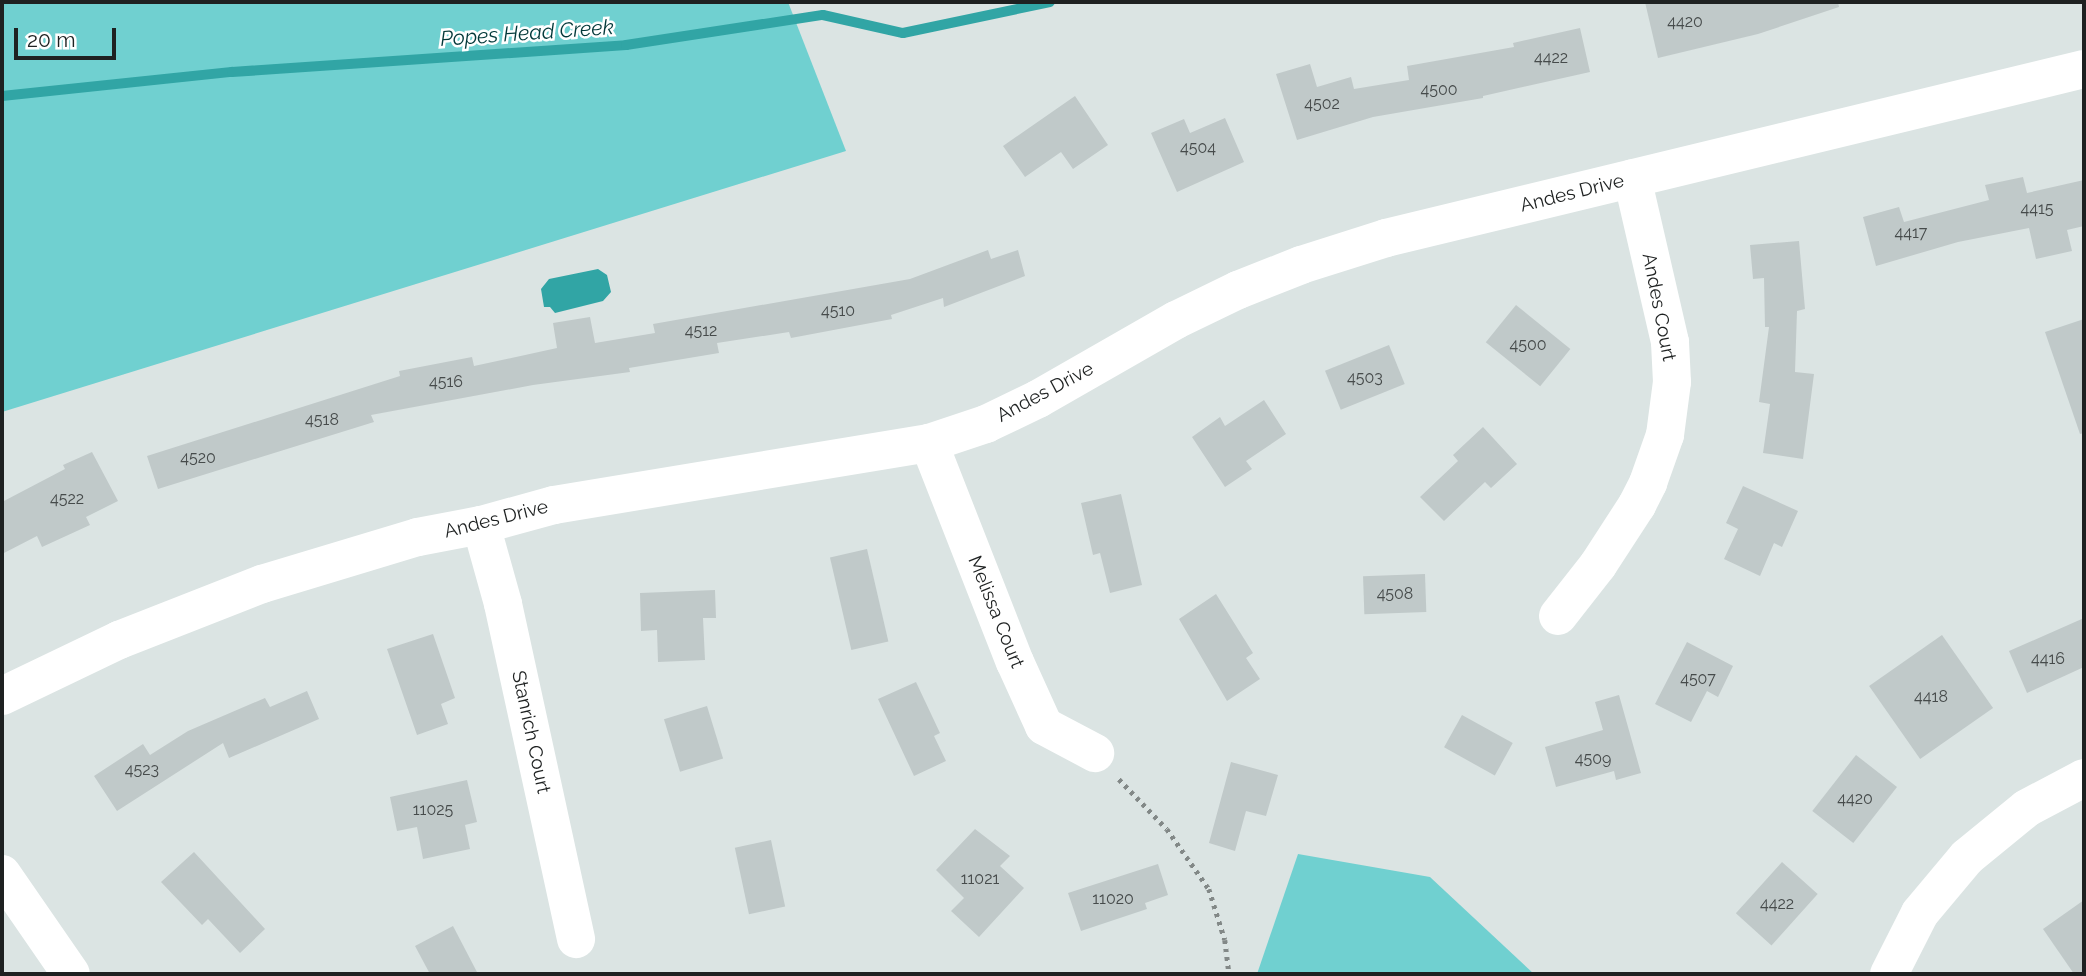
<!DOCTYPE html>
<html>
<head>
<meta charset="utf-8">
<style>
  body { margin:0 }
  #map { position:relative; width:2086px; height:976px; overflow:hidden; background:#dbe4e3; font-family:Raleway,sans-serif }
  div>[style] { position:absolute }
  .green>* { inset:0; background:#70d0d0 }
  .water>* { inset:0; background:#31a5a5 }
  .stream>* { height:10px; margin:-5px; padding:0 5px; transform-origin:5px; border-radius:5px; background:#31a5a5 }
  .building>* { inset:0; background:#c0c9c9; transform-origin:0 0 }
  .path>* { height:4.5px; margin-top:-2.25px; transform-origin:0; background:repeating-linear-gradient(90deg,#828887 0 3.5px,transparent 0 8.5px) }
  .minor>* { height:38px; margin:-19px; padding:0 19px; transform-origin:19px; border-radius:19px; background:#fff }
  span { translate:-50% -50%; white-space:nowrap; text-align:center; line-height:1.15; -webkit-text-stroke:5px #fff; paint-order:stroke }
  .number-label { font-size:16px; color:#464b4b }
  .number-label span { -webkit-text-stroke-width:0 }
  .street-label { font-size:19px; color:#1e2121 }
  .water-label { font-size:21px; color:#023839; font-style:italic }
  .frame { position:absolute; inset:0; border:4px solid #1e2121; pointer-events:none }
  .scale { position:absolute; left:14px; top:28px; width:102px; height:32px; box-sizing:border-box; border:4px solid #1e2121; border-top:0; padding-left:9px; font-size:21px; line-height:24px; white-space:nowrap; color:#1e2121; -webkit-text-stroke:5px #fff; paint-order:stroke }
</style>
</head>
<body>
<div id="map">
  <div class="green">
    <i style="clip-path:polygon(2px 2px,788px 2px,846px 151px,2px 412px)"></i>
    <i style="clip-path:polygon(1298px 854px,1430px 877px,1534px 974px,1257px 974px)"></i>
  </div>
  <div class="water">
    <i style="clip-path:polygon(598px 269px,607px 275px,611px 292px,603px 301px,555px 313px,550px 307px,544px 307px,541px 289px,549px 279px)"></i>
  </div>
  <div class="stream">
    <i style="left:2px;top:96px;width:231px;rotate:-6deg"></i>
    <i style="left:232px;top:72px;width:395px;rotate:-3.9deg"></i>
    <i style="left:626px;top:45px;width:199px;rotate:-8.7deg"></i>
    <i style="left:823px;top:15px;width:82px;rotate:12.7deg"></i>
    <i style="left:903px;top:33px;width:150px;rotate:-11.9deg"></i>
  </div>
  <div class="building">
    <i style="clip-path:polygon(1645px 2px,1838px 2px,1839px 7px,1758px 34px,1658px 58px)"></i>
    <i style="clip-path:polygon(1580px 28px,1590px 72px,1483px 96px,1483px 98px,1373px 117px,1297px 140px,1276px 74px,1310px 64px,1317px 87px,1351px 77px,1354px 89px,1409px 80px,1407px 66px,1514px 47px,1513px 43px)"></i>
    <i style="clip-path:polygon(1075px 96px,1108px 145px,1073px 169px,1061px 152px,1025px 177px,1003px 146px)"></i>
    <i style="clip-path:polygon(1225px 118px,1244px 162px,1177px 192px,1151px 133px,1184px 119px,1190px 133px)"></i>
    <i style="clip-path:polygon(2023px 177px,2027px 193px,2084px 180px,2084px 226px,2067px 230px,2072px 251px,2036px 259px,2029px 228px,1958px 242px,1876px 266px,1863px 217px,1899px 207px,1904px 222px,1989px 200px,1985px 185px)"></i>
    <i style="clip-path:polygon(1799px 241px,1805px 309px,1797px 311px,1795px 372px,1814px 374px,1803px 459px,1763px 453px,1770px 404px,1759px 402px,1769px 327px,1765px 327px,1764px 278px,1753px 279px,1750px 245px)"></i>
    <i style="clip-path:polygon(988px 250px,991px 259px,1018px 250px,1025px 276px,944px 307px,943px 298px,891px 315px,892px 319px,791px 338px,789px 332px,717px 343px,719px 353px,629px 368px,630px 372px,533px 385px,371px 415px,374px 422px,158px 489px,147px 456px,400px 376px,399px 371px,472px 357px,474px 366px,557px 348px,553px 323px,590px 317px,595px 343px,655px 333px,653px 324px,910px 279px)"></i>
    <i style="left:1516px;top:305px;width:70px;height:48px;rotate:39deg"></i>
    <i style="clip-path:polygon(2084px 319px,2084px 433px,2080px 434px,2045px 332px)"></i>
    <i style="left:1389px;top:345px;width:42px;height:69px;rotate:68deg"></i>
    <i style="clip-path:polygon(1264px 400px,1286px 434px,1246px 461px,1252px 469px,1225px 487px,1192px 437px,1220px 417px,1225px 426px)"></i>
    <i style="clip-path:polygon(1483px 427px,1517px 464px,1491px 488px,1485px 482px,1444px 521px,1420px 497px,1458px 461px,1453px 455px)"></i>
    <i style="clip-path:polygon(92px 452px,118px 501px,86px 517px,90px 525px,42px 547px,37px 536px,2px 554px,2px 502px,65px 469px,63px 465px)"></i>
    <i style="clip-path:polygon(1743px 486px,1798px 511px,1782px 547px,1774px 543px,1760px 576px,1724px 559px,1738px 529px,1726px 523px)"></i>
    <i style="clip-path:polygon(1121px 494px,1142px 585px,1110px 593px,1100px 553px,1093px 555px,1081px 503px)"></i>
    <i style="left:867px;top:549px;width:95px;height:38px;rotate:77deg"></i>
    <i style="left:1425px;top:574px;width:38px;height:62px;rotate:88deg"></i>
    <i style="clip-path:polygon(715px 590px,716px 618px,703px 618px,705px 660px,658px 662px,657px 630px,641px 631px,640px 593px)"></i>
    <i style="clip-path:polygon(1216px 594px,1253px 653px,1246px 658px,1260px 679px,1227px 701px,1179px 619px)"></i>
    <i style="clip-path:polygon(2084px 618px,2084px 667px,2027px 693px,2009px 651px)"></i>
    <i style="clip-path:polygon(433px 634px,455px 698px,441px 704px,448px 724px,417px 735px,387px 649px)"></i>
    <i style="left:1942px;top:635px;width:89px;height:89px;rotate:55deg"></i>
    <i style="clip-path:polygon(1687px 642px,1733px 666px,1718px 697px,1707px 691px,1691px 722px,1655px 704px)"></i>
    <i style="clip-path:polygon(916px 682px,940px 733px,934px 736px,946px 761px,914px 776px,878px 699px)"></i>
    <i style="clip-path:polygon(307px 691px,319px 719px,229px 758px,223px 743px,117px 811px,94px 776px,143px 744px,150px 755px,188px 731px,265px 698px,270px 707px)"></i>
    <i style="clip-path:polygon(1619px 695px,1641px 773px,1616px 780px,1614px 771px,1556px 787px,1545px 747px,1603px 730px,1595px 702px)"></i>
    <i style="left:707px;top:706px;width:55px;height:45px;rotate:73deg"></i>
    <i style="left:1462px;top:715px;width:58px;height:37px;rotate:29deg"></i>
    <i style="left:1856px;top:755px;width:52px;height:71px;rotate:38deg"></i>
    <i style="clip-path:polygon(1231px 762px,1278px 775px,1266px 816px,1246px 811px,1235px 851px,1209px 843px)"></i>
    <i style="clip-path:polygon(467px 780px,477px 822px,465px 825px,470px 849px,423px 859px,417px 827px,397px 831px,390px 797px)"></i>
    <i style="clip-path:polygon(975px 829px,1010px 856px,1000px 866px,1024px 888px,979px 937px,951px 911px,964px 898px,936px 870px)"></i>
    <i style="left:771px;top:840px;width:68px;height:37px;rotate:78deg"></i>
    <i style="clip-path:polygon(194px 852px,265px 929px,240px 953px,208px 919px,202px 925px,161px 882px)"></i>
    <i style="left:1782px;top:862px;width:48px;height:69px;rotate:42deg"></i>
    <i style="clip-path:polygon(1158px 864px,1168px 895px,1145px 903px,1147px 909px,1081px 931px,1068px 893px)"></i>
    <i style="clip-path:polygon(2084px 900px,2084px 974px,2074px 974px,2043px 929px)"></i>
    <i style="clip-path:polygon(453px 926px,478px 974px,430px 974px,415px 946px)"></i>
  </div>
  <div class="path">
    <i style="left:1119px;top:779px;width:69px;rotate:46.2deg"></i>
    <i style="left:1167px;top:829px;width:73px;rotate:55deg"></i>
    <i style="left:1209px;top:889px;width:53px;rotate:72.6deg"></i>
    <i style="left:1225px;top:940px;width:34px;rotate:83deg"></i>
  </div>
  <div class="minor">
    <i style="left:929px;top:443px;width:235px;rotate:68.6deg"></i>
    <i style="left:1015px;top:662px;width:70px;rotate:65.6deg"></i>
    <i style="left:1044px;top:726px;width:58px;rotate:27.9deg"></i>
    <i style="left:481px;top:525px;width:82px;rotate:74.4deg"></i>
    <i style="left:503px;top:604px;width:343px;rotate:77.7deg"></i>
    <i style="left:1558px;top:616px;width:65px;rotate:-51.9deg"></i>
    <i style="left:1598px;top:565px;width:72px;rotate:-57deg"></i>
    <i style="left:1637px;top:505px;width:25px;rotate:-63deg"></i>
    <i style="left:1648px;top:483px;width:51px;rotate:-70.5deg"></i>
    <i style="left:1665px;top:435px;width:53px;rotate:-82.5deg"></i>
    <i style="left:1672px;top:382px;width:40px;rotate:-92.9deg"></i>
    <i style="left:1670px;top:342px;width:168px;rotate:-103deg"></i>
    <i style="left:2px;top:696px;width:130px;rotate:-25.6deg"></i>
    <i style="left:119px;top:640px;width:154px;rotate:-21.4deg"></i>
    <i style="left:262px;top:584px;width:163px;rotate:-16.8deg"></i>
    <i style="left:418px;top:537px;width:64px;rotate:-10.8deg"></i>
    <i style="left:481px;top:525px;width:76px;rotate:-15.3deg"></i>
    <i style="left:554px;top:505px;width:380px;rotate:-9.4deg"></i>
    <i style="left:929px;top:443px;width:60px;rotate:-18.4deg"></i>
    <i style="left:986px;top:424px;width:58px;rotate:-25.7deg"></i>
    <i style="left:1038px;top:399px;width:159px;rotate:-29.8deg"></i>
    <i style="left:1176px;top:320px;width:69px;rotate:-25.8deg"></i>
    <i style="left:1238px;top:290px;width:68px;rotate:-21.6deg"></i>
    <i style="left:1301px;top:265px;width:89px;rotate:-17.6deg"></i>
    <i style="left:1386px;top:238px;width:718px;rotate:-13.61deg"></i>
    <i style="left:2px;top:874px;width:121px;rotate:55.4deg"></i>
    <i style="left:1889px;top:974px;width:68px;rotate:-63.1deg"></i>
    <i style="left:1920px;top:913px;width:73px;rotate:-50deg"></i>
    <i style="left:1967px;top:857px;width:77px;rotate:-39.2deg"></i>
    <i style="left:2027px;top:808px;width:64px;rotate:-27.8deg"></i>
  </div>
  <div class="number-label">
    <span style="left:1685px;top:22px">4420</span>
    <span style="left:1551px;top:58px">4422</span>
    <span style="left:1439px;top:90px">4500</span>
    <span style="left:1322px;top:104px">4502</span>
    <span style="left:1198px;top:148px">4504</span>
    <span style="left:2037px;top:209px">4415</span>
    <span style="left:1911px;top:233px">4417</span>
    <span style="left:838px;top:311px">4510</span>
    <span style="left:701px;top:331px">4512</span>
    <span style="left:1528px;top:345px">4500</span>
    <span style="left:1365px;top:378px">4503</span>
    <span style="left:446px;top:382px">4516</span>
    <span style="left:322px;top:420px">4518</span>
    <span style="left:198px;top:458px">4520</span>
    <span style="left:67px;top:499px">4522</span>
    <span style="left:1395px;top:594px">4508</span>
    <span style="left:2048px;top:659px">4416</span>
    <span style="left:1698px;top:679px">4507</span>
    <span style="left:1931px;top:697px">4418</span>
    <span style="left:1593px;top:759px">4509</span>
    <span style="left:142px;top:770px">4523</span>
    <span style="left:1855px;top:799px">4420</span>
    <span style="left:433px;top:810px">11025</span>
    <span style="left:980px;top:879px">11021</span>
    <span style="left:1113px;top:899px">11020</span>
    <span style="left:1777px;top:904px">4422</span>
  </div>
  <div class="street-label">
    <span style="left:1572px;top:193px;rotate:-14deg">Andes Drive</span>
    <span style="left:1659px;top:307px;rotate:79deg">Andes Court</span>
    <span style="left:1045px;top:392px;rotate:-28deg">Andes Drive</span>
    <span style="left:496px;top:519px;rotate:-14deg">Andes Drive</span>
    <span style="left:996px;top:612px;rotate:68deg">Melissa Court</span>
    <span style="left:531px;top:732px;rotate:78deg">Stanrich Court</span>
  </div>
  <div class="water-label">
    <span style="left:527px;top:33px;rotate:-4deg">Popes Head Creek</span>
  </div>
  <div class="frame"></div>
  <div class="scale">20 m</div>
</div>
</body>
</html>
